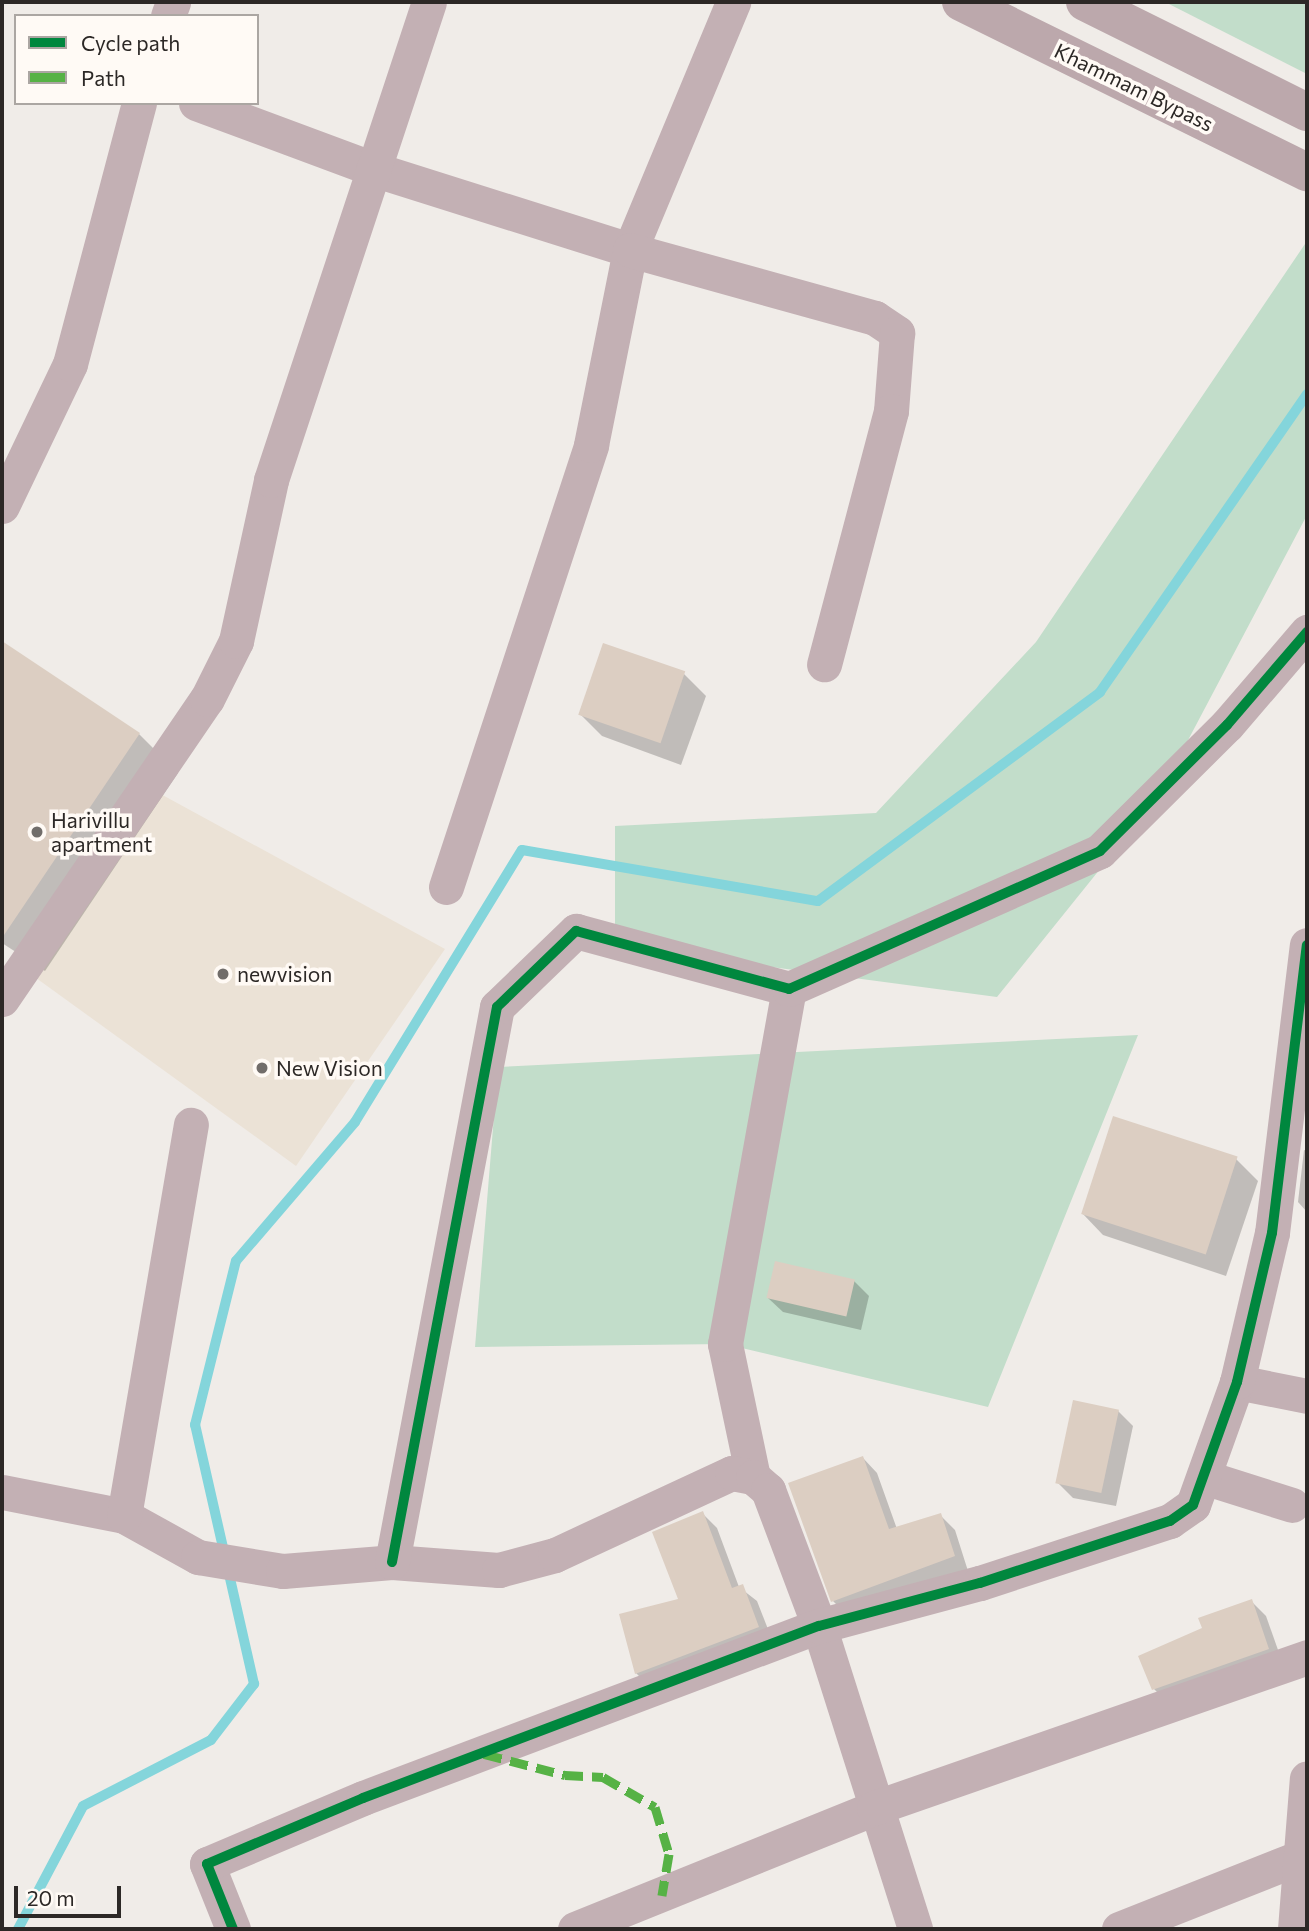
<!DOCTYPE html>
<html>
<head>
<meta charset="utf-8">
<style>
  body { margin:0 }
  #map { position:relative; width:1309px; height:1931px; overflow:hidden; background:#f0ece8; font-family:Commissioner,sans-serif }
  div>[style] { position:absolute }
  .education>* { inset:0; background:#ebe2d6 }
  .green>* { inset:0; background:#c2ddca }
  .shadow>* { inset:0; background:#0003 }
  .stream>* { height:10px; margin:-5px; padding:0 5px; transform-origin:5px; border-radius:5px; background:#84d5db }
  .building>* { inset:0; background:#dccec2; transform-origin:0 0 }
  .minor>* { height:35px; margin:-17.5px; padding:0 17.5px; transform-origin:17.5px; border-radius:17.5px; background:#c3b0b4 }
  .highway>* { height:38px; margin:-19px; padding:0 19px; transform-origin:19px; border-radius:19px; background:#bca8ac }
  .quiet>* { height:9px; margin-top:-4.5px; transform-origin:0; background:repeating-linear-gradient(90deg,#56b245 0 18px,transparent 0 27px) }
  .cycleway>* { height:10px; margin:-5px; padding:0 5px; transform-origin:5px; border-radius:5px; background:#00873e }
  .dots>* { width:19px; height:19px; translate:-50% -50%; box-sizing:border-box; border:4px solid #fffaf5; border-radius:50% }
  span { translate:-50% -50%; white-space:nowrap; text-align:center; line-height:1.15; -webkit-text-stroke:7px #fffaf5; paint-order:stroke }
  .street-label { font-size:21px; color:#2c2826 }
  .poi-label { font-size:21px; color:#2c2826 }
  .left { translate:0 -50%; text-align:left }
  .frame { position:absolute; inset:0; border:4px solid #2c2826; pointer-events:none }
  .legend { position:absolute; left:14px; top:14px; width:245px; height:91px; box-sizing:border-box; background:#fffaf5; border:2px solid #aba6a2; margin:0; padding:9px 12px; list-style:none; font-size:21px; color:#2c2826 }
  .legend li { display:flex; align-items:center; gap:14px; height:35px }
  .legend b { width:35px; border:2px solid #aba6a2 }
  .scale { position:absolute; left:14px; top:1886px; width:107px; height:32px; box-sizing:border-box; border:4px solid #2c2826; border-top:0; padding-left:9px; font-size:21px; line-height:24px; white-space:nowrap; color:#2c2826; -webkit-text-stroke:5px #fffaf5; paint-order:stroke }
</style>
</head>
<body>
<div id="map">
  <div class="education">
    <i style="clip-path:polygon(135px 780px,445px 949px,296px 1166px,25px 970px)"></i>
  </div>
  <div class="green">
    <i style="clip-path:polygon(1165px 2px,1307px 2px,1307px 74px)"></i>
    <i style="clip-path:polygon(1307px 241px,1307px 515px,1158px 797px,997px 997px,615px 946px,615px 826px,876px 813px,1036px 642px)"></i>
    <i style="clip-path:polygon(1138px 1035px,988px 1407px,725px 1344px,475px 1347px,498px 1067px)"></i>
  </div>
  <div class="shadow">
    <i style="clip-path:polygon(2px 643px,139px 734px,178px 773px,45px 971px,2px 943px)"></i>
    <i style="clip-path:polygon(684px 674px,706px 696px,681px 765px,602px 736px,580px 714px)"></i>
    <i style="clip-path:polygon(1304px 1150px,1307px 1151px,1307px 1212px,1298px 1202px)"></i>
    <i style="clip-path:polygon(1236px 1159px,1258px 1181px,1226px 1276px,1103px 1235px,1082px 1213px)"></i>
    <i style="clip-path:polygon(854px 1281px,869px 1296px,861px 1330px,783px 1312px,768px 1298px)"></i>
    <i style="clip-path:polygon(1118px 1411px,1133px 1426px,1116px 1506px,1073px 1498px,1058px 1483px)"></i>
    <i style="clip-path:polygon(863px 1458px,877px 1473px,897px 1529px,940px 1515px,955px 1530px,968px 1571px,848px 1616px,833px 1601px)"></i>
    <i style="clip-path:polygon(702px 1513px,717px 1528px,739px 1587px,757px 1601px,773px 1642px,651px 1688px,636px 1673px,680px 1601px)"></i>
    <i style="clip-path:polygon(1251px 1601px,1266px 1616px,1283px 1664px,1168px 1703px,1154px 1689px,1204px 1629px)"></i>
  </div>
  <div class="stream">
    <i style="left:18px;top:1929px;width:139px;rotate:-62.1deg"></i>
    <i style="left:83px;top:1806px;width:144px;rotate:-27.3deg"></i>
    <i style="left:211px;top:1740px;width:71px;rotate:-52.5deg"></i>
    <i style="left:254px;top:1684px;width:266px;rotate:-102.8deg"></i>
    <i style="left:195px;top:1425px;width:169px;rotate:-76deg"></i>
    <i style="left:236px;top:1261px;width:183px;rotate:-49.4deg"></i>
    <i style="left:355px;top:1122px;width:319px;rotate:-58.5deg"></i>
    <i style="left:522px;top:850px;width:300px;rotate:9.8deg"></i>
    <i style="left:818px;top:901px;width:351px;rotate:-36.5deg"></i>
    <i style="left:1100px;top:692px;width:363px;rotate:-55.2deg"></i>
  </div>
  <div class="building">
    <i style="clip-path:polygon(2px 641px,140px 733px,2px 938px)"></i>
    <i style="left:603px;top:643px;width:87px;height:76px;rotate:19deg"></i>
    <i style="left:1113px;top:1116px;width:131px;height:103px;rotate:18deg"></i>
    <i style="left:775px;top:1261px;width:82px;height:38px;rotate:13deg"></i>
    <i style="left:1073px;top:1400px;width:47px;height:85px;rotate:12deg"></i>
    <i style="clip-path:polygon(863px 1456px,889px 1529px,941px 1513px,955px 1556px,831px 1602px,788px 1483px)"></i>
    <i style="clip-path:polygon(703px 1511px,732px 1588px,743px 1584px,759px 1627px,635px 1674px,619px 1614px,678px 1599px,652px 1532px)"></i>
    <i style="clip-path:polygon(1252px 1599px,1269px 1649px,1152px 1690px,1138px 1656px,1202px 1628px,1198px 1618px)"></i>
  </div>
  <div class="minor">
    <i style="left:168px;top:16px;width:15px;rotate:-70deg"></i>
    <i style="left:196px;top:103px;width:189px;rotate:20.4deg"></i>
    <i style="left:373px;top:169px;width:269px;rotate:17.5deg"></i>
    <i style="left:630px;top:250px;width:269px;rotate:-67.4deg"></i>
    <i style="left:2px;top:506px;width:157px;rotate:-64.4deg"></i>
    <i style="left:70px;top:364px;width:270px;rotate:-75.2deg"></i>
    <i style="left:446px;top:887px;width:465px;rotate:-71.8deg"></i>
    <i style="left:591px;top:445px;width:199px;rotate:-78.7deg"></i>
    <i style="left:630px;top:250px;width:254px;rotate:15.5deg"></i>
    <i style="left:875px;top:318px;width:27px;rotate:34deg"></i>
    <i style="left:897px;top:333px;width:78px;rotate:94.4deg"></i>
    <i style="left:891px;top:411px;width:262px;rotate:104.8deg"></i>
    <i style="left:2px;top:999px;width:363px;rotate:-55.7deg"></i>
    <i style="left:207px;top:699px;width:65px;rotate:-63.4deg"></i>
    <i style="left:236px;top:641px;width:165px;rotate:-77.7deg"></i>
    <i style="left:271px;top:480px;width:503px;rotate:-71.71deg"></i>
    <i style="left:1237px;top:1382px;width:71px;rotate:11.3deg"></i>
    <i style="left:753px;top:1477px;width:136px;rotate:-101.9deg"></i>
    <i style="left:725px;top:1344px;width:361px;rotate:-79.8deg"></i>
    <i style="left:1207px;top:1478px;width:89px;rotate:17.6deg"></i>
    <i style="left:2px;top:1492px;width:124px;rotate:11.1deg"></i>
    <i style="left:124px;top:1516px;width:85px;rotate:29deg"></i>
    <i style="left:198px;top:1557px;width:86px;rotate:9.4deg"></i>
    <i style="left:283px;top:1571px;width:109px;rotate:-4.7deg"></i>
    <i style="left:392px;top:1562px;width:107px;rotate:4.3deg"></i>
    <i style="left:499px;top:1570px;width:58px;rotate:-15deg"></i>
    <i style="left:555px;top:1555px;width:195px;rotate:-24.9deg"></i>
    <i style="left:732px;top:1473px;width:21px;rotate:11deg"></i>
    <i style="left:753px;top:1477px;width:20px;rotate:41deg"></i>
    <i style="left:768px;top:1490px;width:145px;rotate:69.4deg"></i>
    <i style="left:819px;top:1626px;width:318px;rotate:72.4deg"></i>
    <i style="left:124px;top:1516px;width:397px;rotate:-80.3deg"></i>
    <i style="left:392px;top:1562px;width:565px;rotate:-79.29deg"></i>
    <i style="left:497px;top:1007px;width:110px;rotate:-43.9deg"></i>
    <i style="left:576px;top:931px;width:221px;rotate:15.2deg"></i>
    <i style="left:789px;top:989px;width:340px;rotate:-23.9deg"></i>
    <i style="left:1100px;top:851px;width:179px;rotate:-44.8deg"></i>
    <i style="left:1227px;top:725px;width:123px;rotate:-49.3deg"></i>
    <i style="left:233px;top:1929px;width:70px;rotate:-111.8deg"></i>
    <i style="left:207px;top:1864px;width:169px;rotate:-22.9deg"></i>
    <i style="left:363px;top:1798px;width:487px;rotate:-20.7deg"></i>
    <i style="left:819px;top:1626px;width:167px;rotate:-15deg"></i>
    <i style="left:980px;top:1583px;width:200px;rotate:-18.1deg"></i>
    <i style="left:1170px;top:1521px;width:28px;rotate:-35deg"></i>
    <i style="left:1193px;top:1505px;width:131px;rotate:-70.3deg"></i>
    <i style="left:1237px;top:1382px;width:153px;rotate:-76.8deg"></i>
    <i style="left:1272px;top:1233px;width:290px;rotate:-83.1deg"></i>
    <i style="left:575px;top:1929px;width:323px;rotate:-22deg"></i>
    <i style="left:874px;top:1808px;width:459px;rotate:-19.2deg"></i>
    <i style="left:1119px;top:1929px;width:193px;rotate:-21.6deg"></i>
    <i style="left:1295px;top:1929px;width:151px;rotate:-85.5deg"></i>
  </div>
  <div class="highway">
    <i style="left:961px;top:2px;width:386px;rotate:26.2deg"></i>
    <i style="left:1085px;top:2px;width:248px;rotate:26.4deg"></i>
  </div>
  <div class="quiet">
    <i style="left:484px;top:1754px;width:84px;rotate:14.5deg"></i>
    <i style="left:565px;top:1775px;width:38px;rotate:3deg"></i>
    <i style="left:603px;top:1777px;width:60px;rotate:30deg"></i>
    <i style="left:655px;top:1807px;width:49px;rotate:73.4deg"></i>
    <i style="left:669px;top:1854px;width:42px;rotate:99.7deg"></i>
  </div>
  <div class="cycleway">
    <i style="left:392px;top:1562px;width:565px;rotate:-79.29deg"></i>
    <i style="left:497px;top:1007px;width:110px;rotate:-43.9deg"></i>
    <i style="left:576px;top:931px;width:221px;rotate:15.2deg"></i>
    <i style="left:789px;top:989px;width:340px;rotate:-23.9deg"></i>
    <i style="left:1100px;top:851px;width:179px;rotate:-44.8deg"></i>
    <i style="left:1227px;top:725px;width:123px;rotate:-49.3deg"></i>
    <i style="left:233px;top:1929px;width:70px;rotate:-111.8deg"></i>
    <i style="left:207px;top:1864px;width:169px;rotate:-22.9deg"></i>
    <i style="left:363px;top:1798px;width:487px;rotate:-20.7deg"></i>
    <i style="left:819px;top:1626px;width:167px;rotate:-15deg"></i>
    <i style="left:980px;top:1583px;width:200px;rotate:-18.1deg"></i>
    <i style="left:1170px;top:1521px;width:28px;rotate:-35deg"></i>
    <i style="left:1193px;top:1505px;width:131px;rotate:-70.3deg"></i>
    <i style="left:1237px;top:1382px;width:153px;rotate:-76.8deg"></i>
    <i style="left:1272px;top:1233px;width:290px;rotate:-83.1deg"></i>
  </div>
  <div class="dots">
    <i style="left:37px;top:832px;background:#716d6a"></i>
    <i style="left:223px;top:974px;background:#716d6a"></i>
    <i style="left:262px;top:1068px;background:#716d6a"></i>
  </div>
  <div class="street-label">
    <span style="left:1134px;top:87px;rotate:26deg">Khammam Bypass</span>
  </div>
  <div class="poi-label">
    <span class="left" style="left:51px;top:832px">Harivillu<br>apartment</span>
    <span class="left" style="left:237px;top:974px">newvision</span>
    <span class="left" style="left:276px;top:1068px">New Vision</span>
  </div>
  <div class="frame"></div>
  <ul class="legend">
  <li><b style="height:9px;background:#00873e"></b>Cycle path</li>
  <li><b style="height:9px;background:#56b245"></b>Path</li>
  </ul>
  <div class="scale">20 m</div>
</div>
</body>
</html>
